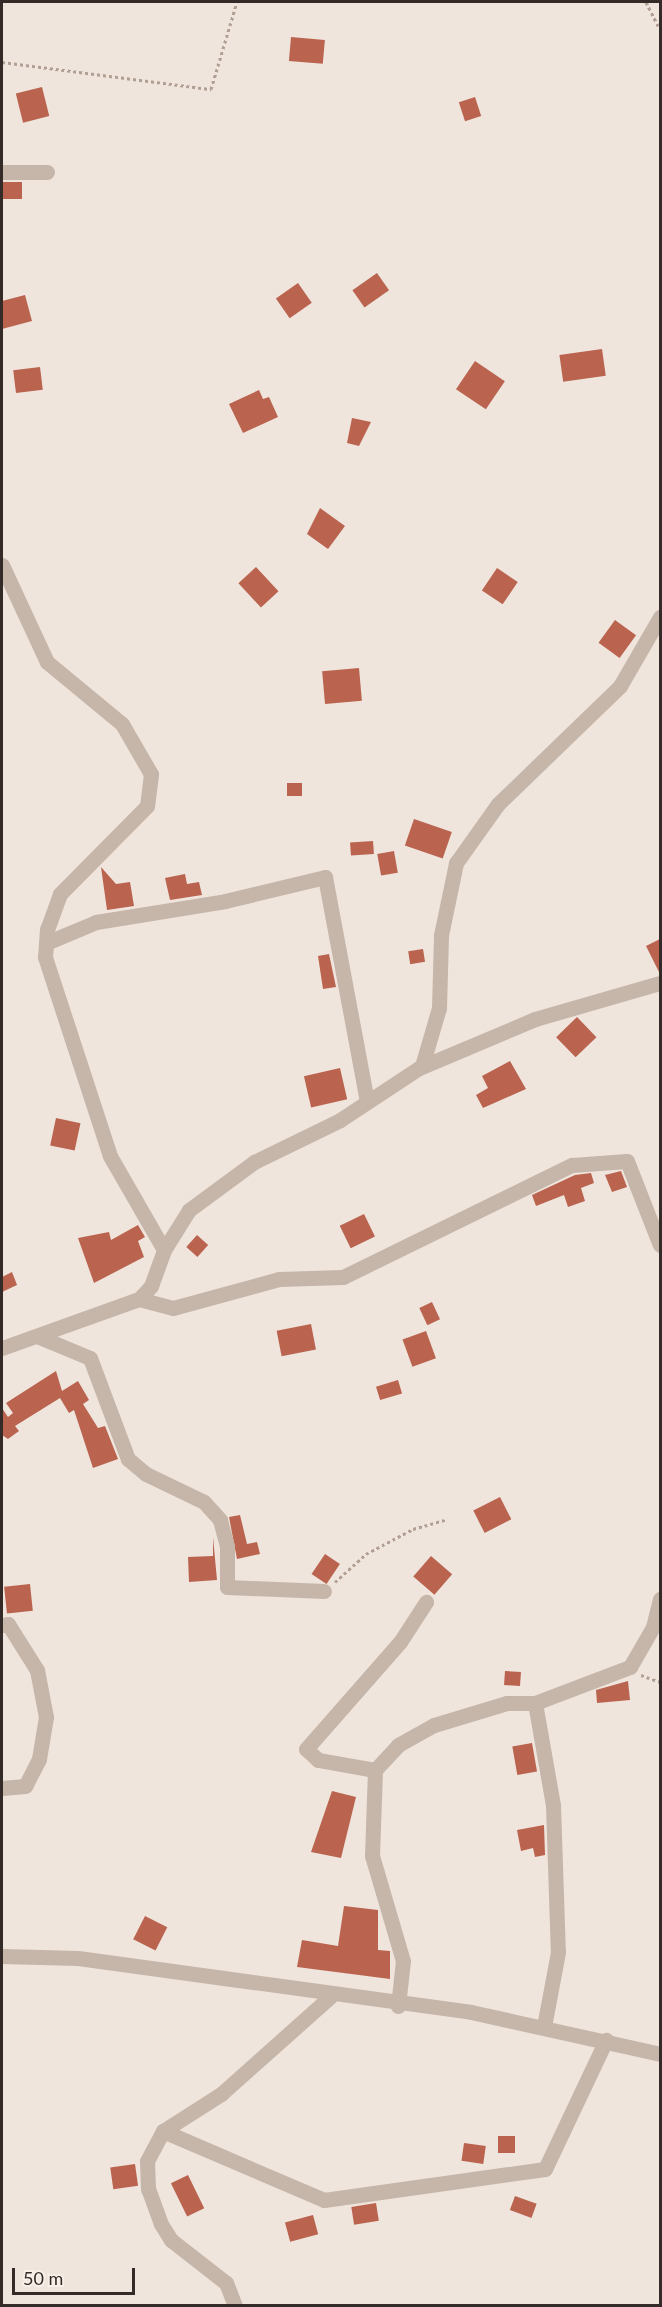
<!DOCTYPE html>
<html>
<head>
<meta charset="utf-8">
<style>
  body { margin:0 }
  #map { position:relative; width:662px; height:2307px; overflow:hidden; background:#efe5dc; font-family:Lato,sans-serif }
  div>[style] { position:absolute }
  .building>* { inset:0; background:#ba634f; transform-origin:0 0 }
  .path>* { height:3px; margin-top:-1.5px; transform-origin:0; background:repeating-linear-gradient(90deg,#b29f93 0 3px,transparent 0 6px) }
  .street>* { height:15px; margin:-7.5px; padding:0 7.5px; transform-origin:7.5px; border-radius:7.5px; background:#c6b5a9 }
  span { translate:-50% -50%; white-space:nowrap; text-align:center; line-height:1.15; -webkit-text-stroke:4.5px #f7efe8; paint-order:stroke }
  .frame { position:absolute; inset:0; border:3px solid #342b28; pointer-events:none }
  .scale { position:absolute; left:12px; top:2268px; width:123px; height:27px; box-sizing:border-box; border:3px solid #342b28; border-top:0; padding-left:8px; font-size:18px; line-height:21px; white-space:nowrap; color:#342b28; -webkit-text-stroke:4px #f7efe8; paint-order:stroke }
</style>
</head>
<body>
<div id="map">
  <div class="building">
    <i style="left:291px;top:37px;width:34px;height:24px;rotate:5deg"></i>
    <i style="left:42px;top:87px;width:30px;height:27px;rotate:76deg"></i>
    <i style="left:475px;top:97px;width:20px;height:17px;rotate:72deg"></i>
    <i style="left:2px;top:182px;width:20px;height:17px"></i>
    <i style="left:377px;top:273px;width:21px;height:30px;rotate:55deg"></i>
    <i style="left:298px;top:283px;width:24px;height:27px;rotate:55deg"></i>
    <i style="clip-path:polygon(25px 295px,32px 321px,2px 329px,2px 301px)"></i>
    <i style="left:602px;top:349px;width:27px;height:43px;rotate:82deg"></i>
    <i style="left:475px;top:361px;width:36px;height:34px;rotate:34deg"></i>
    <i style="left:40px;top:367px;width:23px;height:27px;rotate:83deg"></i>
    <i style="clip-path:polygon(259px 390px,263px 399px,269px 397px,278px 417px,243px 433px,229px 404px)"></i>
    <i style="clip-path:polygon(352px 418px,371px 422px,359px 446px,347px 443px)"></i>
    <i style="clip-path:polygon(320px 508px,345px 526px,328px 549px,307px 534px)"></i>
    <i style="left:256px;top:567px;width:33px;height:24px;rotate:47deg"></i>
    <i style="left:497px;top:568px;width:25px;height:27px;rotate:34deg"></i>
    <i style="left:615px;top:620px;width:26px;height:28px;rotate:36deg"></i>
    <i style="left:359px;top:668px;width:33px;height:37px;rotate:85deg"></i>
    <i style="left:287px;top:783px;width:15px;height:13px"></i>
    <i style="left:414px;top:819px;width:40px;height:28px;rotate:19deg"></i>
    <i style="left:373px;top:841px;width:13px;height:23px;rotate:86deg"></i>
    <i style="left:394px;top:851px;width:22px;height:17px;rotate:80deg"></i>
    <i style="clip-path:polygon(101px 867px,116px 884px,130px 882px,134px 906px,107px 910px)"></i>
    <i style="clip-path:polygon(185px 874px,187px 884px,199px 882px,202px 895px,170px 900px,165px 878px)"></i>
    <i style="clip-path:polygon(660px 939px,660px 974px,646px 946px)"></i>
    <i style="left:423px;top:949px;width:13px;height:15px;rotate:81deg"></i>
    <i style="clip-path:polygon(329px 954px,336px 987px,323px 989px,318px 956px)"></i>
    <i style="left:577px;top:1017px;width:28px;height:29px;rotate:46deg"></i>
    <i style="clip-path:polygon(510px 1061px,526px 1089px,483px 1108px,476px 1095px,488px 1088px,482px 1076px)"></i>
    <i style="left:340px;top:1068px;width:32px;height:37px;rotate:77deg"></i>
    <i style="left:56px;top:1118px;width:25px;height:28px;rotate:12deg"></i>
    <i style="clip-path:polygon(621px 1171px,627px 1187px,612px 1192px,605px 1175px)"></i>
    <i style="clip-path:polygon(591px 1173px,594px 1183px,581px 1188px,585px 1201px,568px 1207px,564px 1195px,536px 1206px,532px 1195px,575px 1175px)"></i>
    <i style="left:364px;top:1214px;width:25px;height:27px;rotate:64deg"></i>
    <i style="clip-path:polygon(138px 1225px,145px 1237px,138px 1241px,144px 1257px,94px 1283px,78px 1238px,109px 1232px,111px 1240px)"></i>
    <i style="left:197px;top:1235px;width:15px;height:16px;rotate:42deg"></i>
    <i style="clip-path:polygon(12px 1272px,17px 1285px,2px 1292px,2px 1277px)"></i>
    <i style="left:432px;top:1302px;width:19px;height:14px;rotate:65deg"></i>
    <i style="left:311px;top:1324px;width:26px;height:35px;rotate:79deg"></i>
    <i style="left:426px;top:1331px;width:29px;height:25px;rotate:70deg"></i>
    <i style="clip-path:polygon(56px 1371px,62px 1391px,78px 1381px,89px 1400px,83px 1404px,98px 1428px,105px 1426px,118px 1459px,93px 1468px,74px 1410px,69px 1413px,60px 1398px,15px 1426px,19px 1431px,8px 1439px,2px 1435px,2px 1408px,8px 1417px,13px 1413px,6px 1403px)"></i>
    <i style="left:398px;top:1380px;width:14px;height:23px;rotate:73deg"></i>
    <i style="left:500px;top:1497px;width:25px;height:30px;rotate:63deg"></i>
    <i style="clip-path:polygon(240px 1515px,247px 1544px,257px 1542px,260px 1554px,237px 1559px,229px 1517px)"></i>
    <i style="clip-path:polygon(213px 1537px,217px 1580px,189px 1582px,188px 1557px,213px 1556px)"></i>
    <i style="left:325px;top:1554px;width:18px;height:24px;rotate:34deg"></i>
    <i style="left:431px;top:1556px;width:28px;height:27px;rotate:41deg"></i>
    <i style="left:30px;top:1584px;width:27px;height:26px;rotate:84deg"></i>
    <i style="left:505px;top:1671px;width:16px;height:14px;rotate:4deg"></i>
    <i style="clip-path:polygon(628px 1681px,630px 1700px,597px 1703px,596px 1690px)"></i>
    <i style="left:532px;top:1743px;width:29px;height:20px;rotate:80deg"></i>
    <i style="clip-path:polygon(332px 1791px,356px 1797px,341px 1858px,311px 1852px)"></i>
    <i style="clip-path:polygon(544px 1825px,545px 1855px,535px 1857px,533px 1848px,521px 1851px,517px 1830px)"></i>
    <i style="clip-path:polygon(344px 1906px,378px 1910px,378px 1950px,390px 1951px,390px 1979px,297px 1967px,302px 1940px,338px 1946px)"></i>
    <i style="left:145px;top:1916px;width:25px;height:26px;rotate:27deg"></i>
    <i style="left:515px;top:2136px;width:17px;height:17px;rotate:90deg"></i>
    <i style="left:464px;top:2143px;width:22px;height:18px;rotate:8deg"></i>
    <i style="left:135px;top:2164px;width:22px;height:25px;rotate:82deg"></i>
    <i style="left:188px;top:2175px;width:37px;height:19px;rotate:64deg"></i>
    <i style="left:515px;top:2196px;width:23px;height:15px;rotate:20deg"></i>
    <i style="left:376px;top:2203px;width:18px;height:25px;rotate:81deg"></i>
    <i style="left:313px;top:2215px;width:20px;height:29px;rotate:75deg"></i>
  </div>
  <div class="path">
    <i style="left:646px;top:2px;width:30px;rotate:63deg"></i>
    <i style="left:2px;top:62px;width:211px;rotate:7.4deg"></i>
    <i style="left:211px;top:89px;width:91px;rotate:-73.4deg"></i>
    <i style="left:335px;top:1582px;width:42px;rotate:-42.1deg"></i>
    <i style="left:366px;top:1554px;width:53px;rotate:-28deg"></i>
    <i style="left:413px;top:1529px;width:35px;rotate:-16deg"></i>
    <i style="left:641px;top:1675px;width:20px;rotate:20deg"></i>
  </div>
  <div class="street">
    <i style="left:2px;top:172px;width:45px"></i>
    <i style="left:2px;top:565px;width:107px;rotate:65.1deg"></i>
    <i style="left:47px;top:662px;width:97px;rotate:39.6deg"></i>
    <i style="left:122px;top:724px;width:58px;rotate:59.9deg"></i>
    <i style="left:151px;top:774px;width:32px;rotate:97deg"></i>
    <i style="left:147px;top:806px;width:124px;rotate:134.7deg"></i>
    <i style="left:60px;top:894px;width:37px;rotate:110deg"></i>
    <i style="left:47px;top:929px;width:28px;rotate:94deg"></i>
    <i style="left:45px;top:957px;width:209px;rotate:71.9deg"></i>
    <i style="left:110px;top:1156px;width:108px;rotate:60.1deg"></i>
    <i style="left:46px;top:943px;width:54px;rotate:-22.8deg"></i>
    <i style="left:96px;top:922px;width:131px;rotate:-9.2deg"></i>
    <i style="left:225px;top:901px;width:103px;rotate:-13.5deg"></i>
    <i style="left:325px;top:877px;width:229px;rotate:79.4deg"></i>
    <i style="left:422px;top:1066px;width:60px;rotate:-73.7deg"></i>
    <i style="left:439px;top:1008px;width:73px;rotate:-88.4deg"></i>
    <i style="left:441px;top:935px;width:74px;rotate:-78.2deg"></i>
    <i style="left:456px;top:863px;width:72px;rotate:-54.6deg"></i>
    <i style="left:498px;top:804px;width:170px;rotate:-44deg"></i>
    <i style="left:620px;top:686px;width:80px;rotate:-59.9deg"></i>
    <i style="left:139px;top:1299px;width:35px;rotate:15deg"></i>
    <i style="left:173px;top:1308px;width:110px;rotate:-15.3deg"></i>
    <i style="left:279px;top:1279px;width:64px;rotate:-1.8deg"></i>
    <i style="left:343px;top:1277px;width:255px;rotate:-26.1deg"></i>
    <i style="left:572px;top:1165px;width:55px;rotate:-4.2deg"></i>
    <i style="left:627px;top:1161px;width:90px;rotate:68.6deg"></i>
    <i style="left:37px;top:1336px;width:57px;rotate:22.5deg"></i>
    <i style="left:90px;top:1358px;width:108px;rotate:69.4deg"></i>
    <i style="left:128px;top:1459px;width:23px;rotate:40deg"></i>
    <i style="left:146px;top:1474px;width:64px;rotate:25.8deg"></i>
    <i style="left:204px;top:1502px;width:24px;rotate:48deg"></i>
    <i style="left:220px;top:1520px;width:27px;rotate:75deg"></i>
    <i style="left:227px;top:1546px;width:41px;rotate:90deg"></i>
    <i style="left:227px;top:1587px;width:97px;rotate:2.4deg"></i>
    <i style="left:2px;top:1348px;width:145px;rotate:-19.7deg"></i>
    <i style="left:139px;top:1299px;width:18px;rotate:-47deg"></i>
    <i style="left:151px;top:1286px;width:38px;rotate:-70deg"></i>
    <i style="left:164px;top:1250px;width:47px;rotate:-58deg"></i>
    <i style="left:189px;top:1210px;width:81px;rotate:-36.4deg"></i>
    <i style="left:254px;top:1162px;width:96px;rotate:-26deg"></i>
    <i style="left:340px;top:1120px;width:95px;rotate:-33.4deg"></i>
    <i style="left:419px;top:1068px;width:126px;rotate:-22.9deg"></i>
    <i style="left:535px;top:1019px;width:130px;rotate:-16.1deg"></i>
    <i style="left:2px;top:1625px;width:6px;rotate:-9deg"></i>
    <i style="left:8px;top:1624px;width:54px;rotate:57.8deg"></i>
    <i style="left:37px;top:1670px;width:48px;rotate:79.2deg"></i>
    <i style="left:46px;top:1717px;width:43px;rotate:99.5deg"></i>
    <i style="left:39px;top:1759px;width:30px;rotate:117deg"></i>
    <i style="left:25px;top:1786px;width:23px;rotate:175deg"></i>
    <i style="left:535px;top:1703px;width:104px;rotate:80deg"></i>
    <i style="left:553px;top:1805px;width:147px;rotate:88.1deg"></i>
    <i style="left:558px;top:1952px;width:76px;rotate:100.6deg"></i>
    <i style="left:375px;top:1770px;width:58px;rotate:-170deg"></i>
    <i style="left:318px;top:1760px;width:16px;rotate:-137deg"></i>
    <i style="left:306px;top:1749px;width:142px;rotate:-48.7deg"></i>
    <i style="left:400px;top:1642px;width:48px;rotate:-57deg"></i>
    <i style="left:2px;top:1956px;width:76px;rotate:1.5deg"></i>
    <i style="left:78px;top:1958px;width:397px;rotate:7.8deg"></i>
    <i style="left:471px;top:2012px;width:194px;rotate:12.5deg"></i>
    <i style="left:398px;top:2006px;width:45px;rotate:-83.7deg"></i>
    <i style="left:403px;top:1961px;width:109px;rotate:-106.4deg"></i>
    <i style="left:372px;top:1856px;width:86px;rotate:-88deg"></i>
    <i style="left:375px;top:1770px;width:34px;rotate:-47deg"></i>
    <i style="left:398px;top:1745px;width:41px;rotate:-29.1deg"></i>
    <i style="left:434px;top:1725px;width:76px;rotate:-16.8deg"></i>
    <i style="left:507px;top:1703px;width:28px"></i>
    <i style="left:535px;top:1703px;width:102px;rotate:-20.8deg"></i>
    <i style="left:630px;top:1667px;width:46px;rotate:-60.1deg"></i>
    <i style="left:653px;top:1627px;width:29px;rotate:-76deg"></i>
    <i style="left:163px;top:2131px;width:175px;rotate:23.2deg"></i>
    <i style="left:324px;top:2200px;width:223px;rotate:-8deg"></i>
    <i style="left:545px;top:2169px;width:143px;rotate:-64.7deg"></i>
    <i style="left:235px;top:2306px;width:25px;rotate:-111deg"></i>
    <i style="left:226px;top:2283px;width:70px;rotate:-142deg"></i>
    <i style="left:171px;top:2240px;width:19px;rotate:-122deg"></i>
    <i style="left:161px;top:2224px;width:37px;rotate:-110deg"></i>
    <i style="left:148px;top:2189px;width:28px;rotate:-92deg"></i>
    <i style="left:147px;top:2161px;width:34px;rotate:-62deg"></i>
    <i style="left:163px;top:2131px;width:69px;rotate:-32.5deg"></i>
    <i style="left:221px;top:2094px;width:147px;rotate:-41.7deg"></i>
  </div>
  <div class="frame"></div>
  <div class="scale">50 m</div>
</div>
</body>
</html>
